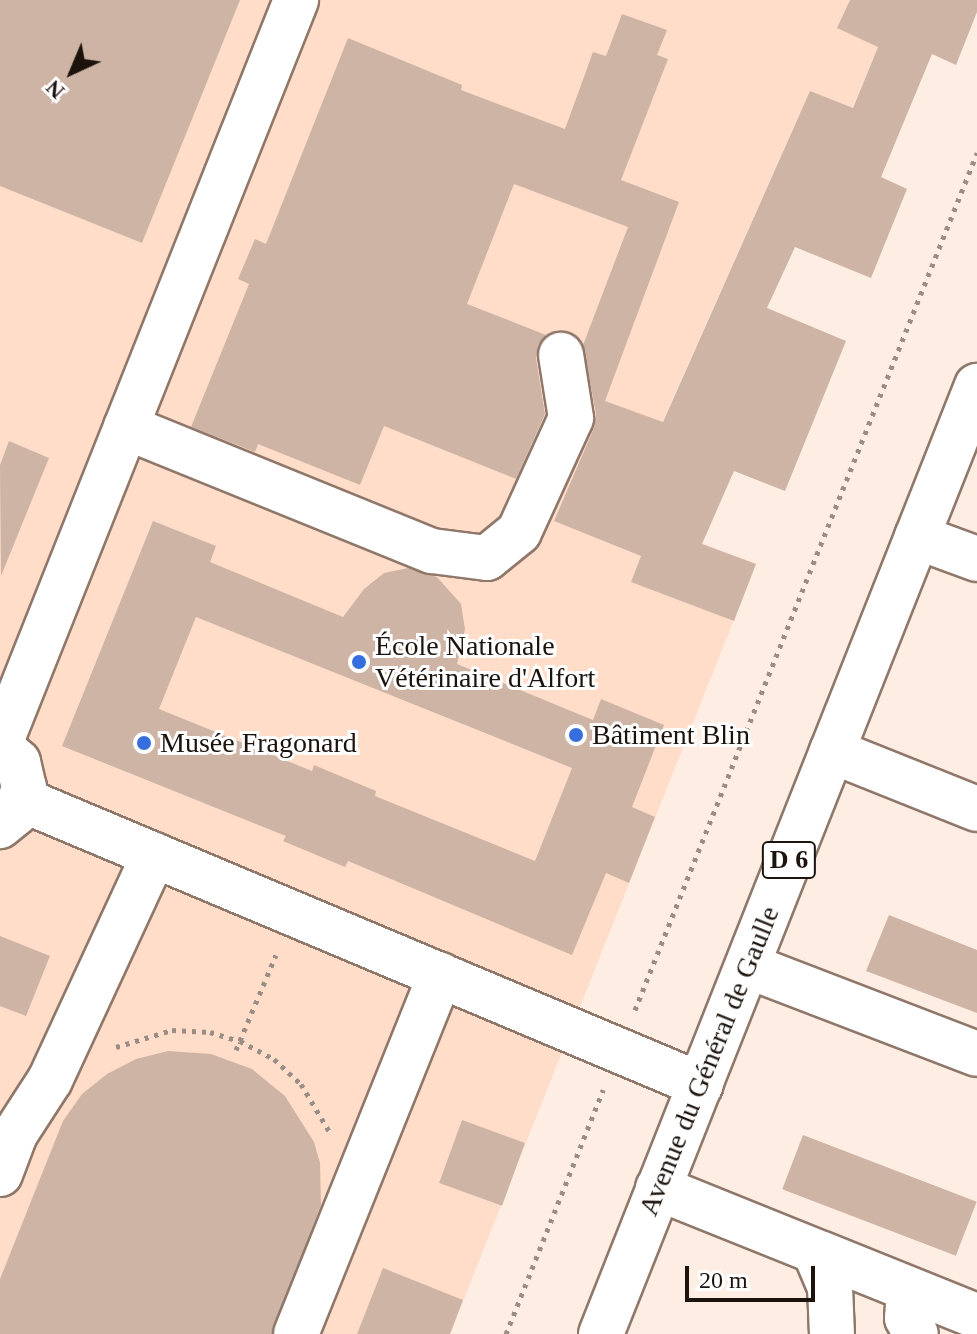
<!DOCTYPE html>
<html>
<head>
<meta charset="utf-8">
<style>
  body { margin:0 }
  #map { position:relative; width:977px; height:1334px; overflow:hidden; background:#fdede3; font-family:Georgia,serif }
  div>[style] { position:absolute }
  .built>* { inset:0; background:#ffddc9 }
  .building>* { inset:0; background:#ceb4a5; transform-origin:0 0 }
  .path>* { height:5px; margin-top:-2.5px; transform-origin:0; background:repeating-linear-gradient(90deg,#9a8d85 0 4px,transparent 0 10px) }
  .roads { filter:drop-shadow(2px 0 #8f7769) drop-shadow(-2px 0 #8f7769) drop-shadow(0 2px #8f7769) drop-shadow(0 -2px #8f7769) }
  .minor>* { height:44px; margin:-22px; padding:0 22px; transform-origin:22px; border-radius:22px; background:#fff }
  .major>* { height:44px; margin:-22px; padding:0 22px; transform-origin:22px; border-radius:22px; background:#fff }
  .dots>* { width:22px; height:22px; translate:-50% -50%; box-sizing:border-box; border:4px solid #fff; border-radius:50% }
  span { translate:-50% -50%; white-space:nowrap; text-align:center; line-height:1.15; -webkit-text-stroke:6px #fff; paint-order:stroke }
  .shield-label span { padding:2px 6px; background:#fff; border:2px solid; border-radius:6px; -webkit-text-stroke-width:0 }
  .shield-label { font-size:26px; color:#1c130d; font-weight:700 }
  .poi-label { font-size:28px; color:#1c130d }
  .left { translate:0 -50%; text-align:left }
  .street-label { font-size:28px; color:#1c130d }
  .north { position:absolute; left:32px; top:32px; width:80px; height:80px; -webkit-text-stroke:6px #fff; paint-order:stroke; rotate:224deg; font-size:22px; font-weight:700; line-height:32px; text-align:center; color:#1c130d }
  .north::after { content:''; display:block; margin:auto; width:28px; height:36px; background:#1c130d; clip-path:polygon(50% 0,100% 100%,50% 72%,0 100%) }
  .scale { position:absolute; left:685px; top:1266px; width:130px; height:36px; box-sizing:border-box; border:4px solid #1c130d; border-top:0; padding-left:10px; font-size:24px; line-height:28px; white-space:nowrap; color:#1c130d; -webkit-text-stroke:6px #fff; paint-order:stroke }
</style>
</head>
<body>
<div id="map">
  <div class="built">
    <i style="clip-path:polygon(0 0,850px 0,844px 15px,884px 33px,842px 132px,799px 115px,622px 513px,756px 564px,450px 1334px,0 1334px)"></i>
  </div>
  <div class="building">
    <i style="clip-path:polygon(0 0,240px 0,142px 243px,0 186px)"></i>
    <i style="clip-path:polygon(850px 0,977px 0,977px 12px,956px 65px,932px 54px,881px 177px,907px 189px,871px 278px,795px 247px,767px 308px,846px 341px,785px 491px,734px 471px,702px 544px,756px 564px,734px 621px,631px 582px,641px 556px,554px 521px,594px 428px,596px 414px,583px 345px,628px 227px,514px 184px,467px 304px,546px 335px,538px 345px,536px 358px,545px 414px,516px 479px,384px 426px,360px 485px,258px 444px,255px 452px,191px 427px,249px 284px,238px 279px,255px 239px,266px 244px,348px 38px,462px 85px,461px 90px,565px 129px,593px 52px,606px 56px,622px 14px,667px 30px,657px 55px,668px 59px,621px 180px,679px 202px,605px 401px,663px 422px,810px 91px,853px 108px,878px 47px,837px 28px)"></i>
    <i style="clip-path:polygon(9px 441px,49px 458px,1px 576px,0 465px)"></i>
    <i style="clip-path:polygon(evenodd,153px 521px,216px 546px,210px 562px,343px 617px,364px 589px,384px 573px,408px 568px,437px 577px,461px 604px,465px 629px,457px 664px,593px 720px,601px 699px,664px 725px,632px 807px,655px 817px,629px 883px,606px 873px,572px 955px,348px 861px,345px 867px,283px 841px,286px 836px,62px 746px,153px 521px,196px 617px,572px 768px,535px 861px,375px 796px,376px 791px,314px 765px,312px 771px,159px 709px,196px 617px)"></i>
    <i style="clip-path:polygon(889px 915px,977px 950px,977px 1013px,866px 971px)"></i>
    <i style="clip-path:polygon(0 936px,50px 956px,26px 1016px,0 1006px)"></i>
    <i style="clip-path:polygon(168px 1051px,211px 1054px,252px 1069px,285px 1096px,314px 1142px,320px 1163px,321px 1205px,272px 1334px,0 1334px,0 1279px,63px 1121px,82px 1094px,107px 1074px,136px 1059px)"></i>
    <i style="left:462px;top:1120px;width:67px;height:67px;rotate:20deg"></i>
    <i style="left:803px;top:1135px;width:186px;height:58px;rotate:21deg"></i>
    <i style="clip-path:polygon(383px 1268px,463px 1300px,450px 1334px,357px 1334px)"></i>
  </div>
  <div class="path">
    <i style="left:635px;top:1010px;width:923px;rotate:-68.24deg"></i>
    <i style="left:116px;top:1047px;width:59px;rotate:-16.9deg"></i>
    <i style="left:172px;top:1030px;width:38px;rotate:3deg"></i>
    <i style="left:210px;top:1032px;width:31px;rotate:17deg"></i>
    <i style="left:240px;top:1041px;width:38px;rotate:28deg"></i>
    <i style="left:274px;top:1059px;width:37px;rotate:43deg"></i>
    <i style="left:301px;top:1084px;width:55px;rotate:59.2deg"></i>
    <i style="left:236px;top:1050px;width:103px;rotate:-67.2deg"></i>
    <i style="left:506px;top:1334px;width:263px;rotate:-68.3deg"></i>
  </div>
  <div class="roads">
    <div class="minor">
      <i style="left:126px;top:427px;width:330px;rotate:22.1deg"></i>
      <i style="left:432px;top:551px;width:55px;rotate:7.3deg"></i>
      <i style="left:487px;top:558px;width:41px;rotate:-39.1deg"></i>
      <i style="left:519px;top:532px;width:125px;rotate:-65.5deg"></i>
      <i style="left:571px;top:418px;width:64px;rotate:-99deg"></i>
      <i style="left:917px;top:537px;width:64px;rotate:20.1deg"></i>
      <i style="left:0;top:744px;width:801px;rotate:-68.3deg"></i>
      <i style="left:0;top:746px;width:24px;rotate:42deg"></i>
      <i style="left:18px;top:762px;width:26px;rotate:77deg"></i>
      <i style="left:24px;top:787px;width:27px;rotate:107deg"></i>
      <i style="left:16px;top:813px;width:21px;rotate:141deg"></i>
      <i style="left:832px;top:751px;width:156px;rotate:21.8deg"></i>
      <i style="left:23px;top:800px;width:735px;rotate:22.8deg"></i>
      <i style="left:748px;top:966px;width:245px;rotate:21deg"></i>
      <i style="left:0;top:1174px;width:43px;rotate:-69.4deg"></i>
      <i style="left:15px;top:1134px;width:64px;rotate:-57.1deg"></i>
      <i style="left:50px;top:1080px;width:248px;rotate:-65.2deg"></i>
      <i style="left:658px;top:1188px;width:344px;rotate:21.9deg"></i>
      <i style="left:815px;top:1252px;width:38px;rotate:67deg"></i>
      <i style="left:830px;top:1287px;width:47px;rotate:87.6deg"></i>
      <i style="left:909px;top:1290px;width:28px;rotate:94deg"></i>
      <i style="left:907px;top:1318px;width:18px;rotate:61deg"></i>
      <i style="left:296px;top:1334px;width:387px;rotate:-68.1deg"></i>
    </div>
    <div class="major">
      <i style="left:601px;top:1334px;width:1020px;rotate:-68.37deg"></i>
    </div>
  </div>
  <div class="dots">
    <i style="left:359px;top:662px;background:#366edd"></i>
    <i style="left:576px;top:735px;background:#366edd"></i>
    <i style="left:144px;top:743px;background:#366edd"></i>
  </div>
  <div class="shield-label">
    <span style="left:789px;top:860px">D 6</span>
  </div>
  <div class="poi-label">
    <span class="left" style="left:375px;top:662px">École Nationale<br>Vétérinaire d'Alfort</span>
    <span class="left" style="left:592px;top:735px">Bâtiment Blin</span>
    <span class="left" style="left:160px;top:743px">Musée Fragonard</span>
  </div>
  <div class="street-label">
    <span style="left:709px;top:1061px;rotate:-68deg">Avenue du Général de Gaulle</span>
  </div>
  <div class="north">N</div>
  <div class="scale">20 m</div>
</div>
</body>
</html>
